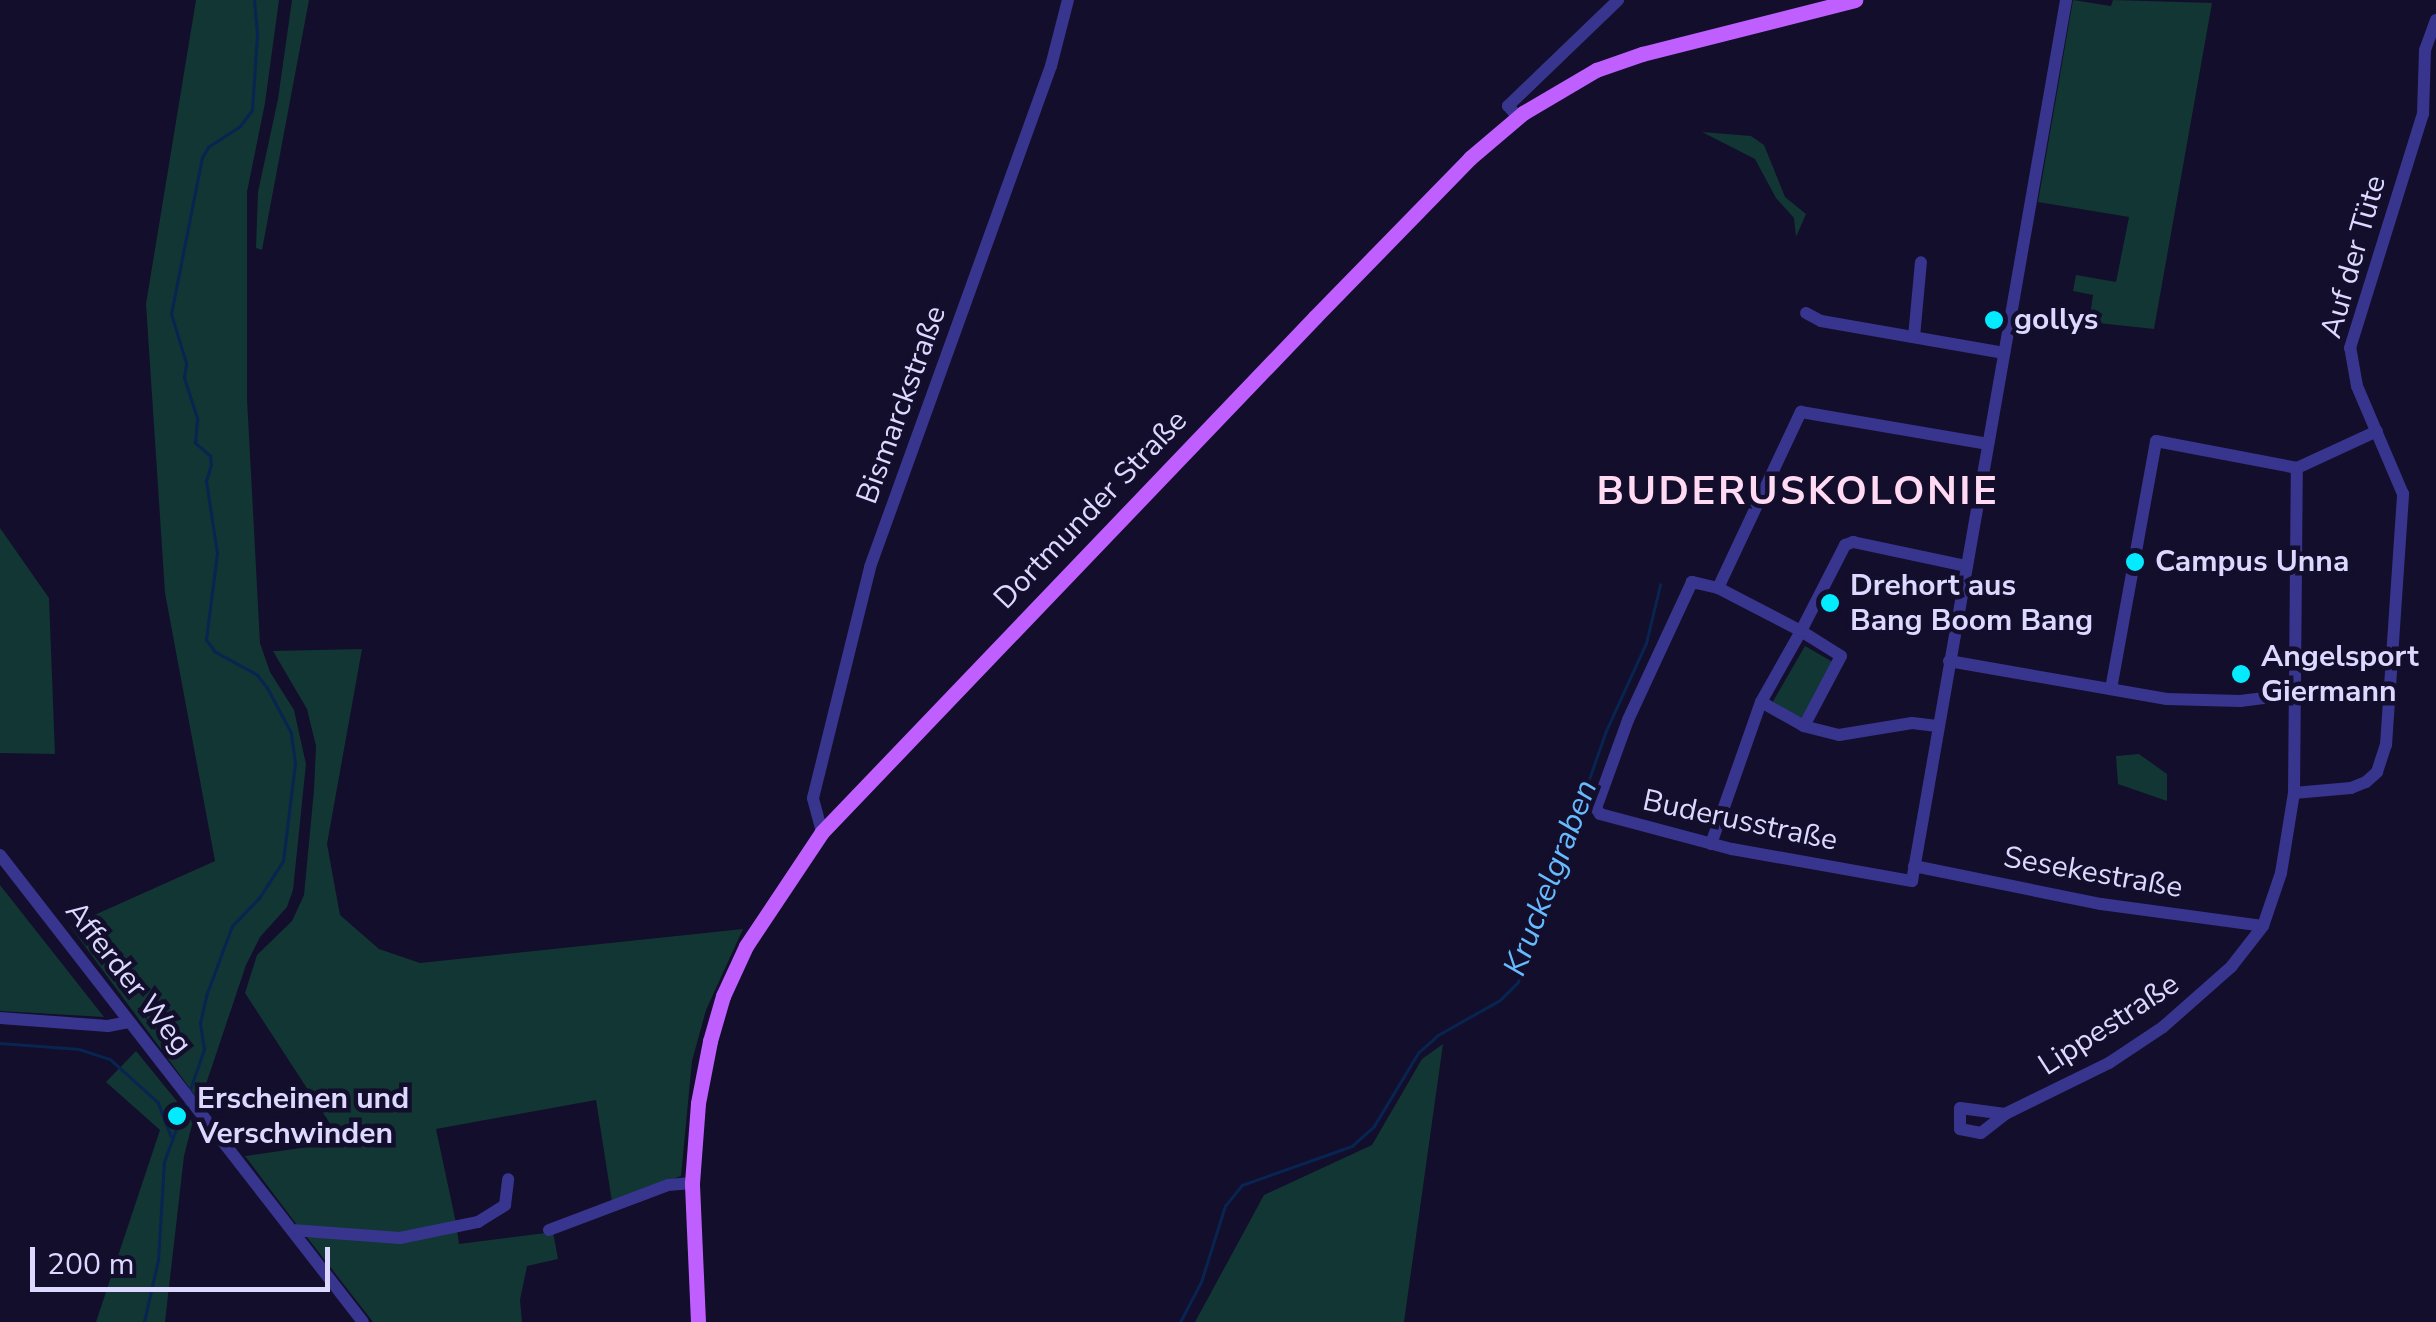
<!DOCTYPE html>
<html>
<head>
<meta charset="utf-8">
<style>
  body { margin:0 }
  #map { position:relative; width:2436px; height:1322px; overflow:hidden; background:#130e2b; font-family:"Nunito Sans",sans-serif }
  div>[style] { position:absolute }
  .green>* { inset:0; background:#113634; transform-origin:0 0 }
  .stream>* { height:2.5px; margin:-1.25px; padding:0 1.25px; transform-origin:1.25px; border-radius:1.25px; background:#082450 }
  .minor>* { height:12px; margin:-6px; padding:0 6px; transform-origin:6px; border-radius:6px; background:#37358e }
  .major>* { height:15px; margin:-7.5px; padding:0 7.5px; transform-origin:7.5px; border-radius:7.5px; background:#c05fff }
  .dots>* { width:28px; height:28px; translate:-50% -50%; box-sizing:border-box; border:5px solid #130e2b; border-radius:50% }
  span { translate:-50% -50%; white-space:nowrap; text-align:center; line-height:1.15; -webkit-text-stroke:9px #130e2b; paint-order:stroke }
  .street-label { font-size:30px; color:#dcd8ff }
  .poi-label { font-size:30px; color:#dcd8ff; font-weight:700 }
  .left { translate:0 -50%; text-align:left }
  .water-label { font-size:32px; color:#6bf; font-style:italic }
  .district-label { font-size:40px; color:#ffdaf2; font-weight:700; letter-spacing:2.5px }
  .scale { position:absolute; left:30px; top:1247px; width:300px; height:45px; box-sizing:border-box; border:5px solid #dcd8ff; border-top:0; padding-left:12px; font-size:30px; line-height:35px; white-space:nowrap; color:#dcd8ff; -webkit-text-stroke:8px #130e2b; paint-order:stroke }
</style>
</head>
<body>
<div id="map">
  <div class="green">
    <i style="clip-path:polygon(196px 0,279px 0,265px 103px,247px 192px,247px 398px,260px 643px,270px 672px,294px 710px,306px 764px,293px 890px,287px 907px,260px 937px,246px 965px,200px 1102px,70px 926px,215px 861px,165px 593px,146px 304px)"></i>
    <i style="clip-path:polygon(292px 0,309px 0,262px 250px,256px 248px,258px 192px,278px 99px)"></i>
    <i style="clip-path:polygon(2073px 0,2111px 6px,2113px 0,2212px 3px,2154px 329px,2089px 322px,2093px 295px,2073px 291px,2076px 275px,2116px 282px,2129px 217px,2038px 202px)"></i>
    <i style="clip-path:polygon(1702px 132px,1751px 136px,1764px 145px,1785px 197px,1806px 214px,1796px 237px,1794px 218px,1776px 198px,1755px 159px)"></i>
    <i style="clip-path:polygon(0 528px,49px 598px,55px 754px,0 753px)"></i>
    <i style="left:1805px;top:646px;width:34px;height:65px;rotate:30deg"></i>
    <i style="clip-path:polygon(362px 649px,327px 844px,340px 915px,379px 949px,420px 963px,743px 929px,706px 1010px,692px 1061px,681px 1176px,612px 1202px,596px 1100px,436px 1129px,456px 1223px,396px 1235px,297px 1225px,245px 1156px,342px 1142px,245px 993px,257px 955px,292px 921px,304px 895px,314px 790px,316px 746px,307px 709px,273px 651px)"></i>
    <i style="clip-path:polygon(2139px 754px,2167px 774px,2167px 801px,2118px 784px,2116px 756px)"></i>
    <i style="clip-path:polygon(0 885px,104px 1017px,0 1011px)"></i>
    <i style="clip-path:polygon(1443px 1044px,1404px 1322px,1195px 1322px,1264px 1195px,1372px 1145px,1422px 1059px)"></i>
    <i style="clip-path:polygon(136px 1051px,193px 1121px,184px 1156px,165px 1322px,96px 1322px,160px 1130px,106px 1082px)"></i>
    <i style="clip-path:polygon(457px 1230px,459px 1244px,553px 1232px,558px 1259px,527px 1266px,520px 1300px,522px 1322px,373px 1322px,306px 1236px)"></i>
  </div>
  <div class="stream">
    <i style="left:0;top:1043px;width:79px;rotate:4.3deg"></i>
    <i style="left:79px;top:1049px;width:33px;rotate:18deg"></i>
    <i style="left:110px;top:1059px;width:64px;rotate:41.9deg"></i>
    <i style="left:158px;top:1102px;width:36px;rotate:69deg"></i>
    <i style="left:190px;top:1090px;width:43px;rotate:-71.1deg"></i>
    <i style="left:204px;top:1049px;width:26px;rotate:-99deg"></i>
    <i style="left:200px;top:1023px;width:28px;rotate:-77deg"></i>
    <i style="left:206px;top:996px;width:75px;rotate:-69.6deg"></i>
    <i style="left:232px;top:926px;width:39px;rotate:-46deg"></i>
    <i style="left:259px;top:898px;width:44px;rotate:-57deg"></i>
    <i style="left:283px;top:861px;width:99px;rotate:-83deg"></i>
    <i style="left:295px;top:763px;width:30px;rotate:-98deg"></i>
    <i style="left:291px;top:733px;width:51px;rotate:-118.1deg"></i>
    <i style="left:267px;top:688px;width:16px;rotate:-128deg"></i>
    <i style="left:257px;top:675px;width:48px;rotate:-151.3deg"></i>
    <i style="left:215px;top:652px;width:15px;rotate:-127deg"></i>
    <i style="left:206px;top:640px;width:88px;rotate:-82.8deg"></i>
    <i style="left:217px;top:553px;width:73px;rotate:-98.7deg"></i>
    <i style="left:206px;top:481px;width:17px;rotate:-73deg"></i>
    <i style="left:211px;top:465px;width:9px;rotate:-96deg"></i>
    <i style="left:210px;top:456px;width:20px;rotate:-139deg"></i>
    <i style="left:195px;top:443px;width:25px;rotate:-85deg"></i>
    <i style="left:197px;top:418px;width:42px;rotate:-108deg"></i>
    <i style="left:184px;top:378px;width:15px;rotate:-82deg"></i>
    <i style="left:186px;top:363px;width:51px;rotate:-107deg"></i>
    <i style="left:171px;top:314px;width:159px;rotate:-78.8deg"></i>
    <i style="left:202px;top:158px;width:13px;rotate:-61deg"></i>
    <i style="left:208px;top:147px;width:38px;rotate:-33deg"></i>
    <i style="left:240px;top:126px;width:20px;rotate:-53deg"></i>
    <i style="left:252px;top:110px;width:76px;rotate:-86.2deg"></i>
    <i style="left:257px;top:34px;width:34px;rotate:-95deg"></i>
    <i style="left:144px;top:1322px;width:64px;rotate:-77.3deg"></i>
    <i style="left:158px;top:1260px;width:98px;rotate:-86.5deg"></i>
    <i style="left:164px;top:1162px;width:64px;rotate:-69.9deg"></i>
    <i style="left:1180px;top:1322px;width:45px;rotate:-62.3deg"></i>
    <i style="left:1201px;top:1282px;width:80px;rotate:-72.5deg"></i>
    <i style="left:1225px;top:1206px;width:27px;rotate:-51deg"></i>
    <i style="left:1242px;top:1185px;width:117px;rotate:-19.5deg"></i>
    <i style="left:1352px;top:1146px;width:30px;rotate:-42deg"></i>
    <i style="left:1374px;top:1126px;width:85px;rotate:-58.9deg"></i>
    <i style="left:1418px;top:1053px;width:27px;rotate:-42deg"></i>
    <i style="left:1438px;top:1035px;width:71px;rotate:-29.4deg"></i>
    <i style="left:1500px;top:1000px;width:25px;rotate:-45deg"></i>
    <i style="left:1518px;top:982px;width:264px;rotate:-70.7deg"></i>
    <i style="left:1605px;top:733px;width:99px;rotate:-65.5deg"></i>
    <i style="left:1646px;top:643px;width:60px;rotate:-76.4deg"></i>
  </div>
  <div class="minor">
    <i style="left:1518px;top:117px;width:15px;rotate:-132deg"></i>
    <i style="left:1508px;top:106px;width:153px;rotate:-43.9deg"></i>
    <i style="left:1806px;top:313px;width:17px;rotate:28deg"></i>
    <i style="left:1821px;top:321px;width:186px;rotate:9.9deg"></i>
    <i style="left:1914px;top:337px;width:75px;rotate:-84.7deg"></i>
    <i style="left:2297px;top:468px;width:88px;rotate:-24.8deg"></i>
    <i style="left:1718px;top:588px;width:195px;rotate:-64.8deg"></i>
    <i style="left:1801px;top:412px;width:190px;rotate:9.7deg"></i>
    <i style="left:1949px;top:661px;width:221px;rotate:9.9deg"></i>
    <i style="left:2167px;top:699px;width:73px;rotate:1.6deg"></i>
    <i style="left:2240px;top:701px;width:56px;rotate:-7.1deg"></i>
    <i style="left:2111px;top:689px;width:252px;rotate:-79.7deg"></i>
    <i style="left:2156px;top:441px;width:144px;rotate:10.8deg"></i>
    <i style="left:1804px;top:726px;width:79px;rotate:-62.1deg"></i>
    <i style="left:1841px;top:656px;width:47px;rotate:-148deg"></i>
    <i style="left:1801px;top:631px;width:97px;rotate:-62.9deg"></i>
    <i style="left:1845px;top:545px;width:9px;rotate:-21deg"></i>
    <i style="left:1853px;top:542px;width:116px;rotate:12deg"></i>
    <i style="left:1937px;top:726px;width:25px;rotate:-173deg"></i>
    <i style="left:1912px;top:723px;width:74px;rotate:170.7deg"></i>
    <i style="left:1839px;top:735px;width:36px;rotate:-166deg"></i>
    <i style="left:1804px;top:726px;width:49px;rotate:-150.8deg"></i>
    <i style="left:1761px;top:702px;width:81px;rotate:-60.6deg"></i>
    <i style="left:1801px;top:631px;width:93px;rotate:-152.6deg"></i>
    <i style="left:1718px;top:588px;width:27px;rotate:-167deg"></i>
    <i style="left:1692px;top:582px;width:152px;rotate:114.9deg"></i>
    <i style="left:1628px;top:720px;width:94px;rotate:110deg"></i>
    <i style="left:1596px;top:808px;width:7px;rotate:56deg"></i>
    <i style="left:1600px;top:814px;width:137px;rotate:14.9deg"></i>
    <i style="left:1732px;top:849px;width:183px;rotate:10.1deg"></i>
    <i style="left:1912px;top:881px;width:894px;rotate:-80.08deg"></i>
    <i style="left:2294px;top:793px;width:57px;rotate:-5deg"></i>
    <i style="left:2351px;top:788px;width:16px;rotate:-22deg"></i>
    <i style="left:2366px;top:782px;width:15px;rotate:-42deg"></i>
    <i style="left:2377px;top:772px;width:28px;rotate:-72deg"></i>
    <i style="left:2386px;top:745px;width:252px;rotate:-86.1deg"></i>
    <i style="left:2403px;top:494px;width:117px;rotate:-113.1deg"></i>
    <i style="left:2357px;top:386px;width:39px;rotate:-100deg"></i>
    <i style="left:2350px;top:348px;width:245px;rotate:-72.7deg"></i>
    <i style="left:2423px;top:114px;width:64px;rotate:-88.2deg"></i>
    <i style="left:2425px;top:50px;width:32px;rotate:-70deg"></i>
    <i style="left:822px;top:832px;width:35px;rotate:-105deg"></i>
    <i style="left:813px;top:798px;width:238px;rotate:-76.1deg"></i>
    <i style="left:870px;top:567px;width:533px;rotate:-70.14deg"></i>
    <i style="left:1051px;top:66px;width:68px;rotate:-75.6deg"></i>
    <i style="left:1711px;top:844px;width:151px;rotate:-70.6deg"></i>
    <i style="left:0;top:855px;width:591px;rotate:52.14deg"></i>
    <i style="left:1914px;top:866px;width:191px;rotate:11.5deg"></i>
    <i style="left:2101px;top:904px;width:163px;rotate:7.7deg"></i>
    <i style="left:0;top:1018px;width:108px;rotate:4.2deg"></i>
    <i style="left:108px;top:1026px;width:21px;rotate:-11deg"></i>
    <i style="left:2005px;top:1114px;width:45px;rotate:-172.4deg"></i>
    <i style="left:1960px;top:1108px;width:21px;rotate:90deg"></i>
    <i style="left:1960px;top:1129px;width:21px;rotate:11deg"></i>
    <i style="left:1981px;top:1133px;width:31px;rotate:-38deg"></i>
    <i style="left:2005px;top:1114px;width:116px;rotate:-26.1deg"></i>
    <i style="left:2109px;top:1063px;width:65px;rotate:-33.7deg"></i>
    <i style="left:2163px;top:1027px;width:91px;rotate:-41.4deg"></i>
    <i style="left:2231px;top:967px;width:52px;rotate:-52deg"></i>
    <i style="left:2263px;top:926px;width:56px;rotate:-71.2deg"></i>
    <i style="left:2281px;top:873px;width:81px;rotate:-80.8deg"></i>
    <i style="left:2294px;top:793px;width:325px;rotate:-89.5deg"></i>
    <i style="left:292px;top:1230px;width:108px;rotate:4.2deg"></i>
    <i style="left:400px;top:1238px;width:80px;rotate:-11.6deg"></i>
    <i style="left:478px;top:1222px;width:32px;rotate:-32deg"></i>
    <i style="left:505px;top:1205px;width:26px;rotate:-83deg"></i>
    <i style="left:549px;top:1230px;width:127px;rotate:-20.7deg"></i>
    <i style="left:668px;top:1185px;width:24px;rotate:-5deg"></i>
  </div>
  <div class="major">
    <i style="left:698px;top:1322px;width:139px;rotate:-92.5deg"></i>
    <i style="left:692px;top:1183px;width:80px;rotate:-85.7deg"></i>
    <i style="left:698px;top:1103px;width:63px;rotate:-79deg"></i>
    <i style="left:710px;top:1041px;width:47px;rotate:-73.9deg"></i>
    <i style="left:723px;top:996px;width:55px;rotate:-65.3deg"></i>
    <i style="left:746px;top:946px;width:137px;rotate:-56.3deg"></i>
    <i style="left:822px;top:832px;width:713px;rotate:-46.25deg"></i>
    <i style="left:1315px;top:317px;width:222px;rotate:-45.7deg"></i>
    <i style="left:1470px;top:158px;width:70px;rotate:-40.3deg"></i>
    <i style="left:1523px;top:113px;width:85px;rotate:-30.5deg"></i>
    <i style="left:1596px;top:70px;width:49px;rotate:-19.2deg"></i>
    <i style="left:1642px;top:54px;width:220px;rotate:-14.2deg"></i>
  </div>
  <div class="dots">
    <i style="left:1994px;top:320px;background:#04eaff"></i>
    <i style="left:2135px;top:562px;background:#04eaff"></i>
    <i style="left:1830px;top:603px;background:#04eaff"></i>
    <i style="left:2241px;top:674px;background:#04eaff"></i>
    <i style="left:177px;top:1116px;background:#04eaff"></i>
  </div>
  <div class="street-label">
    <span style="left:2354px;top:257px;rotate:-74deg">Auf der Tüte</span>
    <span style="left:902px;top:405px;rotate:-70deg">Bismarckstraße</span>
    <span style="left:1091px;top:510px;rotate:-46deg">Dortmunder Straße</span>
    <span style="left:1740px;top:821px;rotate:12deg">Buderusstraße</span>
    <span style="left:2093px;top:873px;rotate:10deg">Sesekestraße</span>
    <span style="left:128px;top:978px;rotate:52deg">Afferder Weg</span>
    <span style="left:2109px;top:1025px;rotate:-33deg">Lippestraße</span>
  </div>
  <div class="poi-label">
    <span class="left" style="left:2014px;top:320px">gollys</span>
    <span class="left" style="left:2155px;top:562px">Campus Unna</span>
    <span class="left" style="left:1850px;top:603px">Drehort aus<br>Bang Boom Bang</span>
    <span class="left" style="left:2261px;top:674px">Angelsport<br>Giermann</span>
    <span class="left" style="left:197px;top:1116px">Erscheinen und<br>Verschwinden</span>
  </div>
  <div class="water-label">
    <span style="left:1551px;top:878px;rotate:-69deg">Kruckelgraben</span>
  </div>
  <div class="district-label">
    <span style="left:1798px;top:491px">BUDERUSKOLONIE</span>
  </div>
  <div class="scale">200 m</div>
</div>
</body>
</html>
